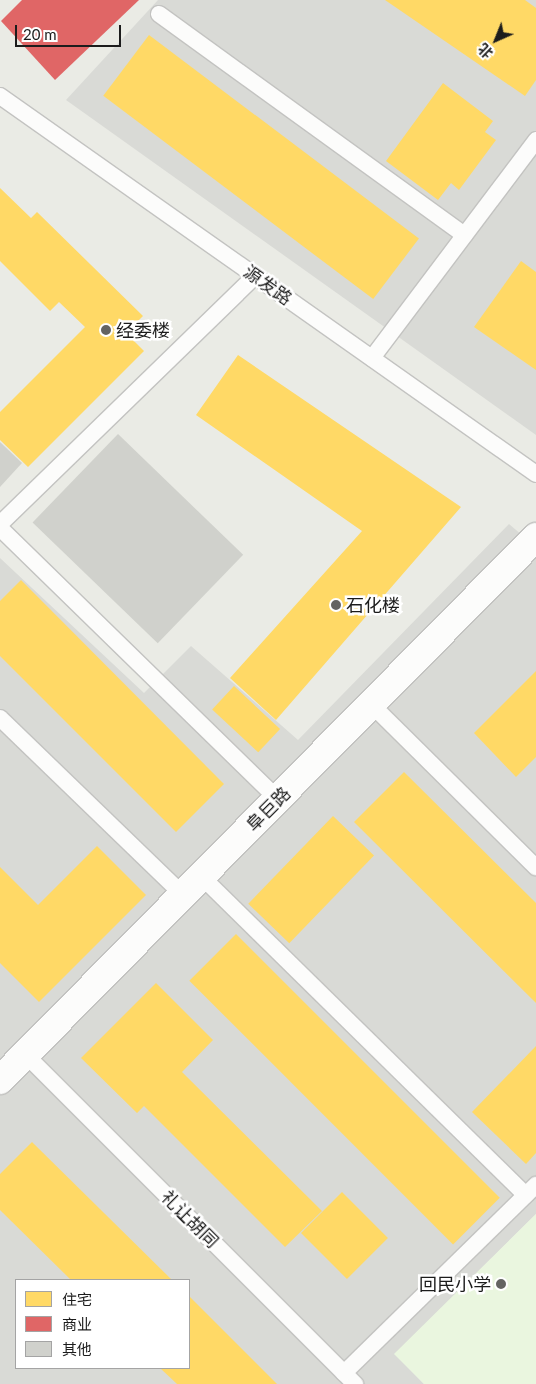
<!DOCTYPE html>
<html>
<head>
<meta charset="utf-8">
<style>
  body { margin:0 }
  #map { position:relative; width:536px; height:1384px; overflow:hidden; background:#eaebe5; font-family:Lato,"Noto Sans SC",sans-serif }
  div>[style] { position:absolute }
  .residential>* { inset:0; background:#d9dad6 }
  .education>* { inset:0; background:#eaf6df }
  .homes>* { inset:0; background:#ffd966; transform-origin:0 0 }
  .shops>* { inset:0; background:#e06666 }
  .building>* { inset:0; background:#d0d1cc; transform-origin:0 0 }
  .roads { filter:drop-shadow(1px 0 #c3c3c1) drop-shadow(-1px 0 #c3c3c1) drop-shadow(0 1px #c3c3c1) drop-shadow(0 -1px #c3c3c1) }
  .lane>* { height:16px; margin:-8px; padding:0 8px; transform-origin:8px; border-radius:8px; background:#fcfcfb }
  .street>* { height:28px; margin:-14px; padding:0 14px; transform-origin:14px; border-radius:14px; background:#fcfcfb }
  .dots>* { width:14px; height:14px; translate:-50% -50%; box-sizing:border-box; border:2px solid #fff; border-radius:50% }
  span { translate:-50% -50%; white-space:nowrap; text-align:center; line-height:1.15; -webkit-text-stroke:5px #fff; paint-order:stroke }
  .street-label { font-size:18px; color:#1c1c1c }
  .poi-label { font-size:18px; color:#1c1c1c }
  .left { translate:0 -50%; text-align:left }
  .right { translate:-100% -50%; text-align:right }
  .legend { position:absolute; left:15px; top:1279px; width:175px; height:90px; box-sizing:border-box; background:#fff; border:1px solid #a4a4a4; margin:0; padding:6px 9px; list-style:none; font-size:15px; color:#1c1c1c }
  .legend li { display:flex; align-items:center; gap:10px; height:25px }
  .legend b { width:25px; border:1px solid #a4a4a4 }
  .north { position:absolute; left:471px; top:15px; width:50px; height:50px; -webkit-text-stroke:4px #fff; paint-order:stroke; rotate:224deg; font-size:14px; font-weight:700; line-height:20px; text-align:center; color:#1c1c1c }
  .north::after { content:''; display:block; margin:auto; width:18px; height:22px; background:#1c1c1c; clip-path:polygon(50% 0,100% 100%,50% 72%,0 100%) }
  .scale { position:absolute; left:15px; top:25px; width:106px; height:22px; box-sizing:border-box; border:2px solid #1c1c1c; border-top:0; padding-left:6px; font-size:15px; line-height:18px; white-space:nowrap; color:#1c1c1c; -webkit-text-stroke:4px #fff; paint-order:stroke }
</style>
</head>
<body>
<div id="map">
  <div class="residential">
    <i style="clip-path:polygon(158px 0,536px 0,536px 435px,66px 100px)"></i>
    <i style="clip-path:polygon(evenodd,509px 524px,536px 547px,536px 1214px,395px 1354px,424px 1384px,0 1384px,0 558px,144px 693px,191px 646px,298px 740px,509px 524px,16px 1280px,189px 1280px,189px 1368px,16px 1368px,16px 1280px)"></i>
  </div>
  <div class="education">
    <i style="clip-path:polygon(536px 1214px,536px 1384px,424px 1384px,394px 1354px)"></i>
  </div>
  <div class="homes">
    <i style="clip-path:polygon(385px 0,525px 0,536px 8px,536px 80px,525px 96px)"></i>
    <i style="left:149px;top:35px;width:338px;height:76px;rotate:37deg"></i>
    <i style="clip-path:polygon(443px 83px,493px 121px,485px 132px,496px 140px,459px 190px,451px 183px,438px 200px,386px 161px)"></i>
    <i style="clip-path:polygon(0 188px,31px 218px,37px 212px,143px 316px,126px 333px,144px 351px,28px 467px,0 440px,0 412px,85px 327px,59px 302px,50px 311px,0 261px)"></i>
    <i style="clip-path:polygon(521px 261px,536px 272px,536px 370px,474px 327px)"></i>
    <i style="clip-path:polygon(238px 355px,461px 507px,276px 720px,230px 678px,362px 531px,196px 415px)"></i>
    <i style="clip-path:polygon(21px 580px,224px 784px,176px 832px,0 656px,0 601px)"></i>
    <i style="clip-path:polygon(536px 671px,536px 757px,516px 777px,474px 733px)"></i>
    <i style="left:234px;top:686px;width:63px;height:32px;rotate:43deg"></i>
    <i style="clip-path:polygon(404px 772px,536px 903px,536px 1003px,354px 822px)"></i>
    <i style="left:333px;top:816px;width:57px;height:122px;rotate:44deg"></i>
    <i style="clip-path:polygon(97px 846px,146px 895px,39px 1002px,0 963px,0 867px,38px 905px)"></i>
    <i style="left:236px;top:934px;width:373px;height:66px;rotate:45deg"></i>
    <i style="clip-path:polygon(156px 983px,213px 1040px,182px 1072px,322px 1211px,285px 1247px,144px 1106px,137px 1113px,81px 1058px)"></i>
    <i style="clip-path:polygon(536px 1046px,536px 1153px,526px 1164px,472px 1112px)"></i>
    <i style="clip-path:polygon(32px 1142px,172px 1280px,71px 1280px,0 1210px,0 1174px)"></i>
    <i style="left:342px;top:1192px;width:65px;height:58px;rotate:45deg"></i>
    <i style="clip-path:polygon(189px 1296px,277px 1384px,177px 1384px,160px 1368px,189px 1368px)"></i>
  </div>
  <div class="shops">
    <i style="clip-path:polygon(22px 0,139px 0,55px 80px,1px 21px)"></i>
  </div>
  <div class="building">
    <i style="left:118px;top:434px;width:174px;height:123px;rotate:44deg"></i>
    <i style="clip-path:polygon(0 442px,22px 463px,0 487px)"></i>
  </div>
  <div class="roads">
    <div class="lane">
      <i style="left:159px;top:14px;width:377px;rotate:35.9deg"></i>
      <i style="left:0;top:96px;width:656px;rotate:35.19deg"></i>
      <i style="left:372px;top:358px;width:273px;rotate:-53deg"></i>
      <i style="left:0;top:524px;width:356px;rotate:-44.2deg"></i>
      <i style="left:0;top:528px;width:388px;rotate:44.3deg"></i>
      <i style="left:371px;top:704px;width:232px;rotate:44.7deg"></i>
      <i style="left:0;top:718px;width:255px;rotate:44deg"></i>
      <i style="left:201px;top:876px;width:455px;rotate:44.5deg"></i>
      <i style="left:25px;top:1054px;width:467px;rotate:45deg"></i>
      <i style="left:344px;top:1373px;width:269px;rotate:-44.4deg"></i>
    </div>
    <div class="street">
      <i style="left:0;top:1080px;width:763px;rotate:-45.37deg"></i>
    </div>
  </div>
  <div class="dots">
    <i style="left:106px;top:330px;background:#646462"></i>
    <i style="left:336px;top:605px;background:#646462"></i>
    <i style="left:501px;top:1284px;background:#646462"></i>
  </div>
  <div class="street-label">
    <span style="left:268px;top:285px;rotate:35deg">源发路</span>
    <span style="left:268px;top:809px;rotate:-45deg">阜巨路</span>
    <span style="left:190px;top:1219px;rotate:45deg">礼让胡同</span>
  </div>
  <div class="poi-label">
    <span class="left" style="left:116px;top:330px">经委楼</span>
    <span class="left" style="left:346px;top:605px">石化楼</span>
    <span class="right" style="left:491px;top:1284px">回民小学</span>
  </div>
  <ul class="legend">
  <li><b style="height:14px;background:#ffd966"></b>住宅</li>
  <li><b style="height:14px;background:#e06666"></b>商业</li>
  <li><b style="height:14px;background:#d0d1cc"></b>其他</li>
  </ul>
  <div class="north">北</div>
  <div class="scale">20 m</div>
</div>
</body>
</html>
